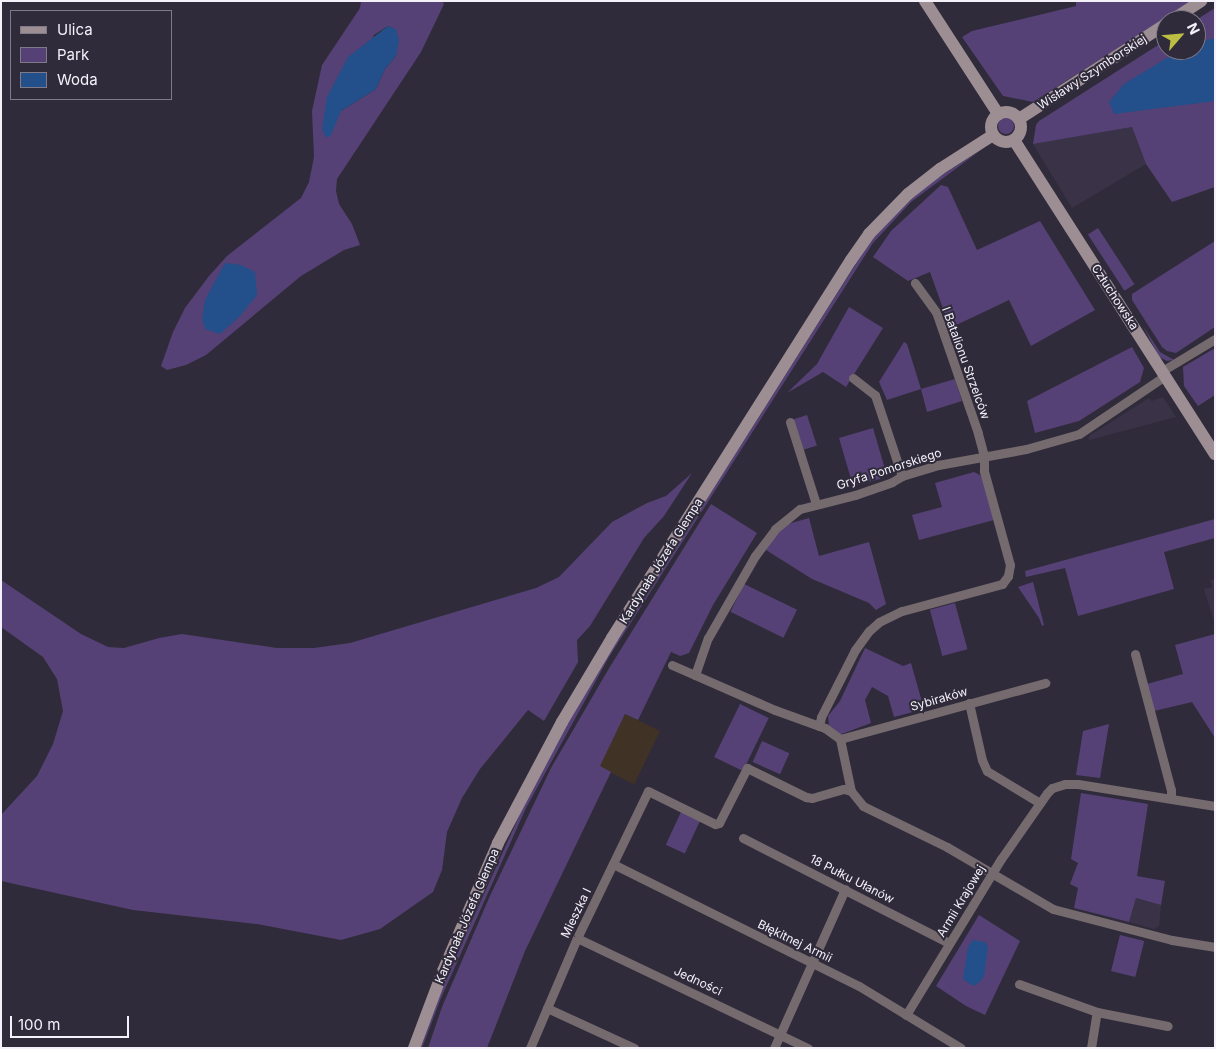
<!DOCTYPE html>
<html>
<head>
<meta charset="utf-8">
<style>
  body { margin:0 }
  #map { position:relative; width:1216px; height:1049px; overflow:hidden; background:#302b3a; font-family:Inter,sans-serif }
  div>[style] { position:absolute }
  .built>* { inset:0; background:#3a3348 }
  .industrial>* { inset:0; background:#403225; transform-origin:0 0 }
  .green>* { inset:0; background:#554175; transform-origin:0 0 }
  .round { border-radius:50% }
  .water>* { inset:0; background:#234f8a }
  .street>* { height:9px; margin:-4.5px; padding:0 4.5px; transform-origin:4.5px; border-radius:4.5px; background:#756b6e }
  .secondary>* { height:12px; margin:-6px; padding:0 6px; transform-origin:6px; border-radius:6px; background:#9d8e93 }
  .secondary>.ring { margin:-6px; padding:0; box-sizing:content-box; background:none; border:12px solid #9d8e93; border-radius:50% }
  span { translate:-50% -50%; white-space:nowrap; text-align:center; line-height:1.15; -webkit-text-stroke:4px #302b3a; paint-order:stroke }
  .street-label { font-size:12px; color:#f4f1fb }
  .frame { position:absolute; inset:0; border:2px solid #f4f1fb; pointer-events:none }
  .legend { position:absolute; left:10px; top:10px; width:162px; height:90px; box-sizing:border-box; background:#302b3a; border:1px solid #7e7a87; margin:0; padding:6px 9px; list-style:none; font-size:15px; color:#f4f1fb }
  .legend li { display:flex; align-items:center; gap:10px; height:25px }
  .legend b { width:25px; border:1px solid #7e7a87 }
  .north { position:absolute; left:1156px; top:10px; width:50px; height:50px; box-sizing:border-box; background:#302b3a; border:1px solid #7e7a87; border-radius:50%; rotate:63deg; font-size:14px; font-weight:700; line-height:20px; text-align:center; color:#f4f1fb }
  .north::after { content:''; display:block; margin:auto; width:18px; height:22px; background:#bcbf44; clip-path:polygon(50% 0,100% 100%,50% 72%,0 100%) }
  .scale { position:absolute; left:10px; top:1016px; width:119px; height:22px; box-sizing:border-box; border:2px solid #f4f1fb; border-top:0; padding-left:6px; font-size:15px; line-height:18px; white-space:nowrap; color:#f4f1fb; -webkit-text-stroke:4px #302b3a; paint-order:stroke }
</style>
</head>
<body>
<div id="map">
  <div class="built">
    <i style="clip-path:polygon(1132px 127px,1146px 164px,1072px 208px,1033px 144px)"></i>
    <i style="clip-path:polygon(1163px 397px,1176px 417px,1089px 440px,1089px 436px,1149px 398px,1152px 401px)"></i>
    <i style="clip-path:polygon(1215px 579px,1215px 624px,1204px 589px,1212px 587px,1210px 580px)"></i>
    <i style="clip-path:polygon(1136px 898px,1161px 905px,1159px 926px,1154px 929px,1129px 922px)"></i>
  </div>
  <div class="industrial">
    <i style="left:625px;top:714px;width:39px;height:59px;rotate:26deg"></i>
  </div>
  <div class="green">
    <i style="clip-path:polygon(evenodd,361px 1px,442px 1px,444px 4px,421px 52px,337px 179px,336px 191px,339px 204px,352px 224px,360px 245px,344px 250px,301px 276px,206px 355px,186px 365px,167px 370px,161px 366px,173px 332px,185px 308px,209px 276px,227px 256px,301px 198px,309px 182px,314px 157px,312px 111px,322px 65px,360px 8px,361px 1px,388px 26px,395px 29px,396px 56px,385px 69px,376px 89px,341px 111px,374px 35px,388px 26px)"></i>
    <i style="clip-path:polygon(1076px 1px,1192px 1px,1033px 102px,1003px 96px,962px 37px,972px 31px,1076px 6px)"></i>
    <i style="clip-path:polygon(1215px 8px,1215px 187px,1172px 202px,1146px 164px,1132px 127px,1033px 144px,1036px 125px,1039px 121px,1166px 40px,1166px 50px,1196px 50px,1196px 20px)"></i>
    <i style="left:1166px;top:30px;width:4px;height:113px;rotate:90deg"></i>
    <i class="round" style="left:998px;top:118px;width:16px;height:16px"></i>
    <i style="clip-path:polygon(981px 150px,911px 202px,873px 243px,609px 657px,526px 808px,441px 998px,422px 1048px,419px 1048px,438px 996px,530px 792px,584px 693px,866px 248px,884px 225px,925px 186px)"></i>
    <i style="clip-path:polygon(941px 185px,948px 187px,977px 250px,1040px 221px,1095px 310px,1031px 346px,1009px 300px,950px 328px,930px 272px,908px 281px,873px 257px,891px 231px)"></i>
    <i style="left:1098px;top:228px;width:67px;height:12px;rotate:57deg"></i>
    <i style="clip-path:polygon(1215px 241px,1215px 327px,1176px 353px,1167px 351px,1162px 347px,1132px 300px,1132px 294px)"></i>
    <i style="clip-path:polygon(849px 307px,883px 328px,846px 387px,823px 372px,787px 393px,817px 364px)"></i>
    <i style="clip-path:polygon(1143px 326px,1160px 352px,1174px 360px,1167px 361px,1159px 357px)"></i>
    <i style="clip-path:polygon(904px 342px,907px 344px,921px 389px,955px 379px,962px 401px,927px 412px,921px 389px,887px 400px,879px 382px)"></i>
    <i style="clip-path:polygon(1132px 347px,1144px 368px,1140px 382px,1079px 421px,1035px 433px,1027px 401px)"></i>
    <i style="clip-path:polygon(1215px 348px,1215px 395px,1198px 406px,1184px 386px,1183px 367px)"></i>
    <i style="left:807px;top:415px;width:32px;height:14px;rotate:72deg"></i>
    <i style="clip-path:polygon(873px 428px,885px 469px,880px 479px,853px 486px,839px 438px)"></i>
    <i style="clip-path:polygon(974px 472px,982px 476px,994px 520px,919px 540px,912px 515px,942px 507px,935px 483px)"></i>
    <i style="clip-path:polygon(692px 473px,664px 516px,644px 538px,590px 626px,577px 640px,578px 662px,544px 721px,528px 710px,480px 769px,462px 798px,447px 832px,442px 870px,433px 892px,380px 929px,341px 940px,257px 924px,133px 910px,1px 881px,1px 815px,37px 776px,53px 744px,63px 711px,57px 679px,43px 657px,1px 627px,1px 580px,81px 634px,108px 647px,124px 648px,159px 638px,182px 634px,277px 648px,314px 648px,350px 643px,536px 588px,559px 577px,612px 522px,647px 503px,666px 496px)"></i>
    <i style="clip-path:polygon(711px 504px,757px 533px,713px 605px,689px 653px,680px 656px,671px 652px,638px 720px,625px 714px,600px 766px,611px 772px,525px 951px,487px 1048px,428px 1048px,442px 1007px,489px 898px,551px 768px,608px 670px)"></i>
    <i style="clip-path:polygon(809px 518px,819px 556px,869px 542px,886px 604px,876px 610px,869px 603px,812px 579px,766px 550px,776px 533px,788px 524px)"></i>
    <i style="clip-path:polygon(1215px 519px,1215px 538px,1164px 552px,1174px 589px,1078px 616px,1065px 568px,1026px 577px,1025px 571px)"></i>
    <i style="clip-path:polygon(1033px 582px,1044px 625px,1042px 626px,1039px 618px,1018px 587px)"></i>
    <i style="left:744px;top:584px;width:59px;height:31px;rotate:26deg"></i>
    <i style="left:955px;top:603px;width:48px;height:26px;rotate:75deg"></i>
    <i style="clip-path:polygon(1215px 634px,1215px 738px,1192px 702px,1154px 711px,1147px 684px,1183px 674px,1175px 645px)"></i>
    <i style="clip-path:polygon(865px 648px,903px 666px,911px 663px,924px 709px,894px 717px,888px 696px,872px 687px,865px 700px,871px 723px,839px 735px,829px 726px,828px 716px,840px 701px)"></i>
    <i style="left:740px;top:704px;width:32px;height:59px;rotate:26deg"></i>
    <i style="clip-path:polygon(1109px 724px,1100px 778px,1076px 775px,1083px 731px)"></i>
    <i style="left:762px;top:741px;width:30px;height:23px;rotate:24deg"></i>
    <i style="clip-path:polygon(1081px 793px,1148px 804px,1137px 876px,1165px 881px,1161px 905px,1136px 898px,1129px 922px,1074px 908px,1078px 888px,1070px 884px,1078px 863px,1071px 859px)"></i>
    <i style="left:681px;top:812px;width:21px;height:36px;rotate:25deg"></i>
    <i style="clip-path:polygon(979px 915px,1020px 941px,985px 1015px,966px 1006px,936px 986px)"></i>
    <i style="left:1120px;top:935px;width:25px;height:37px;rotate:14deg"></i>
  </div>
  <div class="water">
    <i style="clip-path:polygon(388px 26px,396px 29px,399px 41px,396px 56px,385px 69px,376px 89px,341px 111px,331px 135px,326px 138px,322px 129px,327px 97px,348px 57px)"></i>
    <i style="clip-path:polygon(1215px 38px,1215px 101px,1114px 114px,1109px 102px,1124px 84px,1180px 50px,1196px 50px,1196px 43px)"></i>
    <i style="clip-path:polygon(225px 263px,241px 265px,255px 272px,257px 295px,240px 316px,220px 334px,205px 329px,202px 319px,205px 300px)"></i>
    <i style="clip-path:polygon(973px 940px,985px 942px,988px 947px,984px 976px,980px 982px,973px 986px,963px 979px,968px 947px)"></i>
  </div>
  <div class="street">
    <i style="left:1162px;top:371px;width:62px;rotate:-31.1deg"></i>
    <i style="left:853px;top:378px;width:28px;rotate:38deg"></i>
    <i style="left:875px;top:395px;width:85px;rotate:71.6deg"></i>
    <i style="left:790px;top:422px;width:86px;rotate:72.4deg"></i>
    <i style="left:1135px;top:654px;width:141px;rotate:75.2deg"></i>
    <i style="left:1171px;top:790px;width:8px;rotate:90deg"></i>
    <i style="left:672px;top:665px;width:112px;rotate:23.6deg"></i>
    <i style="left:775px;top:710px;width:53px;rotate:19.8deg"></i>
    <i style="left:825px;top:728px;width:19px;rotate:36deg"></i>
    <i style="left:840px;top:739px;width:53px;rotate:78.1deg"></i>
    <i style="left:695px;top:675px;width:39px;rotate:-71deg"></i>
    <i style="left:708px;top:638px;width:95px;rotate:-60.2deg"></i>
    <i style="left:755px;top:556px;width:34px;rotate:-53deg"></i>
    <i style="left:775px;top:529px;width:32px;rotate:-39deg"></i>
    <i style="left:800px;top:509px;width:57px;rotate:-14.3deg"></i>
    <i style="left:855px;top:495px;width:39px;rotate:-19deg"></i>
    <i style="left:892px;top:482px;width:12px;rotate:-31deg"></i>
    <i style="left:902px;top:476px;width:38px;rotate:-17deg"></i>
    <i style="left:938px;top:465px;width:89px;rotate:-10.3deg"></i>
    <i style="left:1026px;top:449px;width:55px;rotate:-15.8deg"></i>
    <i style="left:1079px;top:434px;width:104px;rotate:-34deg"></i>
    <i style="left:969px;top:703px;width:58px;rotate:77.2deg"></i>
    <i style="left:982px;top:760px;width:12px;rotate:66deg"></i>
    <i style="left:987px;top:771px;width:62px;rotate:31.1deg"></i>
    <i style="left:819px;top:726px;width:9px;rotate:-77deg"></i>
    <i style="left:821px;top:717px;width:75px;rotate:-63.1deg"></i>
    <i style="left:855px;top:650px;width:24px;rotate:-54deg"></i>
    <i style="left:869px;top:631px;width:13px;rotate:-42deg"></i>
    <i style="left:879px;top:622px;width:25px;rotate:-26deg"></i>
    <i style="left:902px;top:611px;width:104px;rotate:-15.1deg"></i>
    <i style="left:1002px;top:584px;width:10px;rotate:-53deg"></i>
    <i style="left:1008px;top:576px;width:11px;rotate:-80deg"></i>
    <i style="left:1010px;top:565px;width:98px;rotate:-105.5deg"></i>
    <i style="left:984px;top:471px;width:15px;rotate:-90deg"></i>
    <i style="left:984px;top:456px;width:24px;rotate:-105deg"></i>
    <i style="left:978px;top:433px;width:128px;rotate:-109.1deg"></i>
    <i style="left:936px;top:312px;width:36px;rotate:-126deg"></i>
    <i style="left:840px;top:739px;width:213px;rotate:-15.3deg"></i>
    <i style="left:743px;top:838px;width:231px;rotate:27deg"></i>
    <i style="left:613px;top:864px;width:275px;rotate:26.4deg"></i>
    <i style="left:859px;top:986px;width:119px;rotate:31.3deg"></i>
    <i style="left:577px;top:938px;width:256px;rotate:25.5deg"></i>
    <i style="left:1019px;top:984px;width:83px;rotate:19.7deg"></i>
    <i style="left:1097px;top:1012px;width:72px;rotate:11.2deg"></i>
    <i style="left:547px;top:1008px;width:96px;rotate:24.7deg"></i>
    <i style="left:906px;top:1015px;width:183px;rotate:-58.7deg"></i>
    <i style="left:1001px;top:859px;width:80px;rotate:-55.1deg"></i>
    <i style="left:1047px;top:793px;width:7px;rotate:-45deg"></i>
    <i style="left:1052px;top:788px;width:14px;rotate:-17deg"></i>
    <i style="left:1065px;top:784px;width:13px"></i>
    <i style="left:1078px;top:784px;width:139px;rotate:9.1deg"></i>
    <i style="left:530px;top:1048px;width:120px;rotate:-66.9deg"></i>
    <i style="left:577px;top:938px;width:163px;rotate:-64.2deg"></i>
    <i style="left:648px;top:791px;width:75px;rotate:26.2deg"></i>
    <i style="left:715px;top:824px;width:4px;rotate:-14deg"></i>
    <i style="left:719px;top:823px;width:62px;rotate:-63deg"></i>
    <i style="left:747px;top:768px;width:66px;rotate:26.2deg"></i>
    <i style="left:806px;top:797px;width:6px;rotate:9deg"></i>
    <i style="left:812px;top:798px;width:33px;rotate:-16deg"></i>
    <i style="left:844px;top:789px;width:7px;rotate:16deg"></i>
    <i style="left:851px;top:791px;width:19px;rotate:51deg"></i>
    <i style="left:863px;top:806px;width:93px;rotate:26deg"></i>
    <i style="left:947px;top:847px;width:123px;rotate:30.3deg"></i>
    <i style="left:1053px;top:909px;width:123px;rotate:14.6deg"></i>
    <i style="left:1172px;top:940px;width:44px;rotate:9.2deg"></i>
    <i style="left:774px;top:1048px;width:174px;rotate:-65.9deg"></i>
    <i style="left:1091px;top:1048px;width:36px;rotate:-81deg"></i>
  </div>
  <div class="secondary">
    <i style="left:925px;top:1px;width:135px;rotate:57.1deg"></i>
    <i style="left:1172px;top:20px;width:35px;rotate:-33deg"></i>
    <i class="ring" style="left:991px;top:112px;width:18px;height:18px"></i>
    <i style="left:1019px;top:119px;width:175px;rotate:-32.9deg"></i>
    <i style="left:1014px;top:140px;width:373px;rotate:57.4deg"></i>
    <i style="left:414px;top:1048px;width:82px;rotate:-69.4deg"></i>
    <i style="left:443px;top:971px;width:139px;rotate:-66.7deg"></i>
    <i style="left:498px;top:843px;width:137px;rotate:-62.1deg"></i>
    <i style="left:562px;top:722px;width:98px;rotate:-59.2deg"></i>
    <i style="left:612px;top:638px;width:447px;rotate:-57.7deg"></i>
    <i style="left:851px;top:260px;width:32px;rotate:-55deg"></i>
    <i style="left:869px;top:234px;width:56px;rotate:-45.7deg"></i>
    <i style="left:908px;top:194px;width:41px;rotate:-38deg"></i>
    <i style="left:940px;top:169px;width:63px;rotate:-32.7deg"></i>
  </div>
  <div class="street-label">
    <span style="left:1092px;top:72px;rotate:-33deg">Wisławy Szymborskiej</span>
    <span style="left:1115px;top:297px;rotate:57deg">Człuchowska</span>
    <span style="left:966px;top:363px;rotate:70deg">I Batalionu Strzelców</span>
    <span style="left:889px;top:469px;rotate:-18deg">Gryfa Pomorskiego</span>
    <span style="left:661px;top:561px;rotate:-58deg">Kardynała Józefa Glempa</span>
    <span style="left:939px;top:699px;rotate:-16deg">Sybiraków</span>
    <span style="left:852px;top:879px;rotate:27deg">18 Pułku Ułanów</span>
    <span style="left:961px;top:901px;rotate:-59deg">Armii Krajowej</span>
    <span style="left:576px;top:913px;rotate:-64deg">Mieszka I</span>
    <span style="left:467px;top:916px;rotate:-67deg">Kardynała Józefa Glempa</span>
    <span style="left:795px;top:941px;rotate:26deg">Błękitnej Armii</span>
    <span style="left:698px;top:981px;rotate:25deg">Jedności</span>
  </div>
  <div class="frame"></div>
  <ul class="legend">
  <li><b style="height:6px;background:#9d8e93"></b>Ulica</li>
  <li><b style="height:14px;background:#554175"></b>Park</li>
  <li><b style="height:14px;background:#234f8a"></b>Woda</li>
  </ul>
  <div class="north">N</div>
  <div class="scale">100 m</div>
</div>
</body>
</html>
